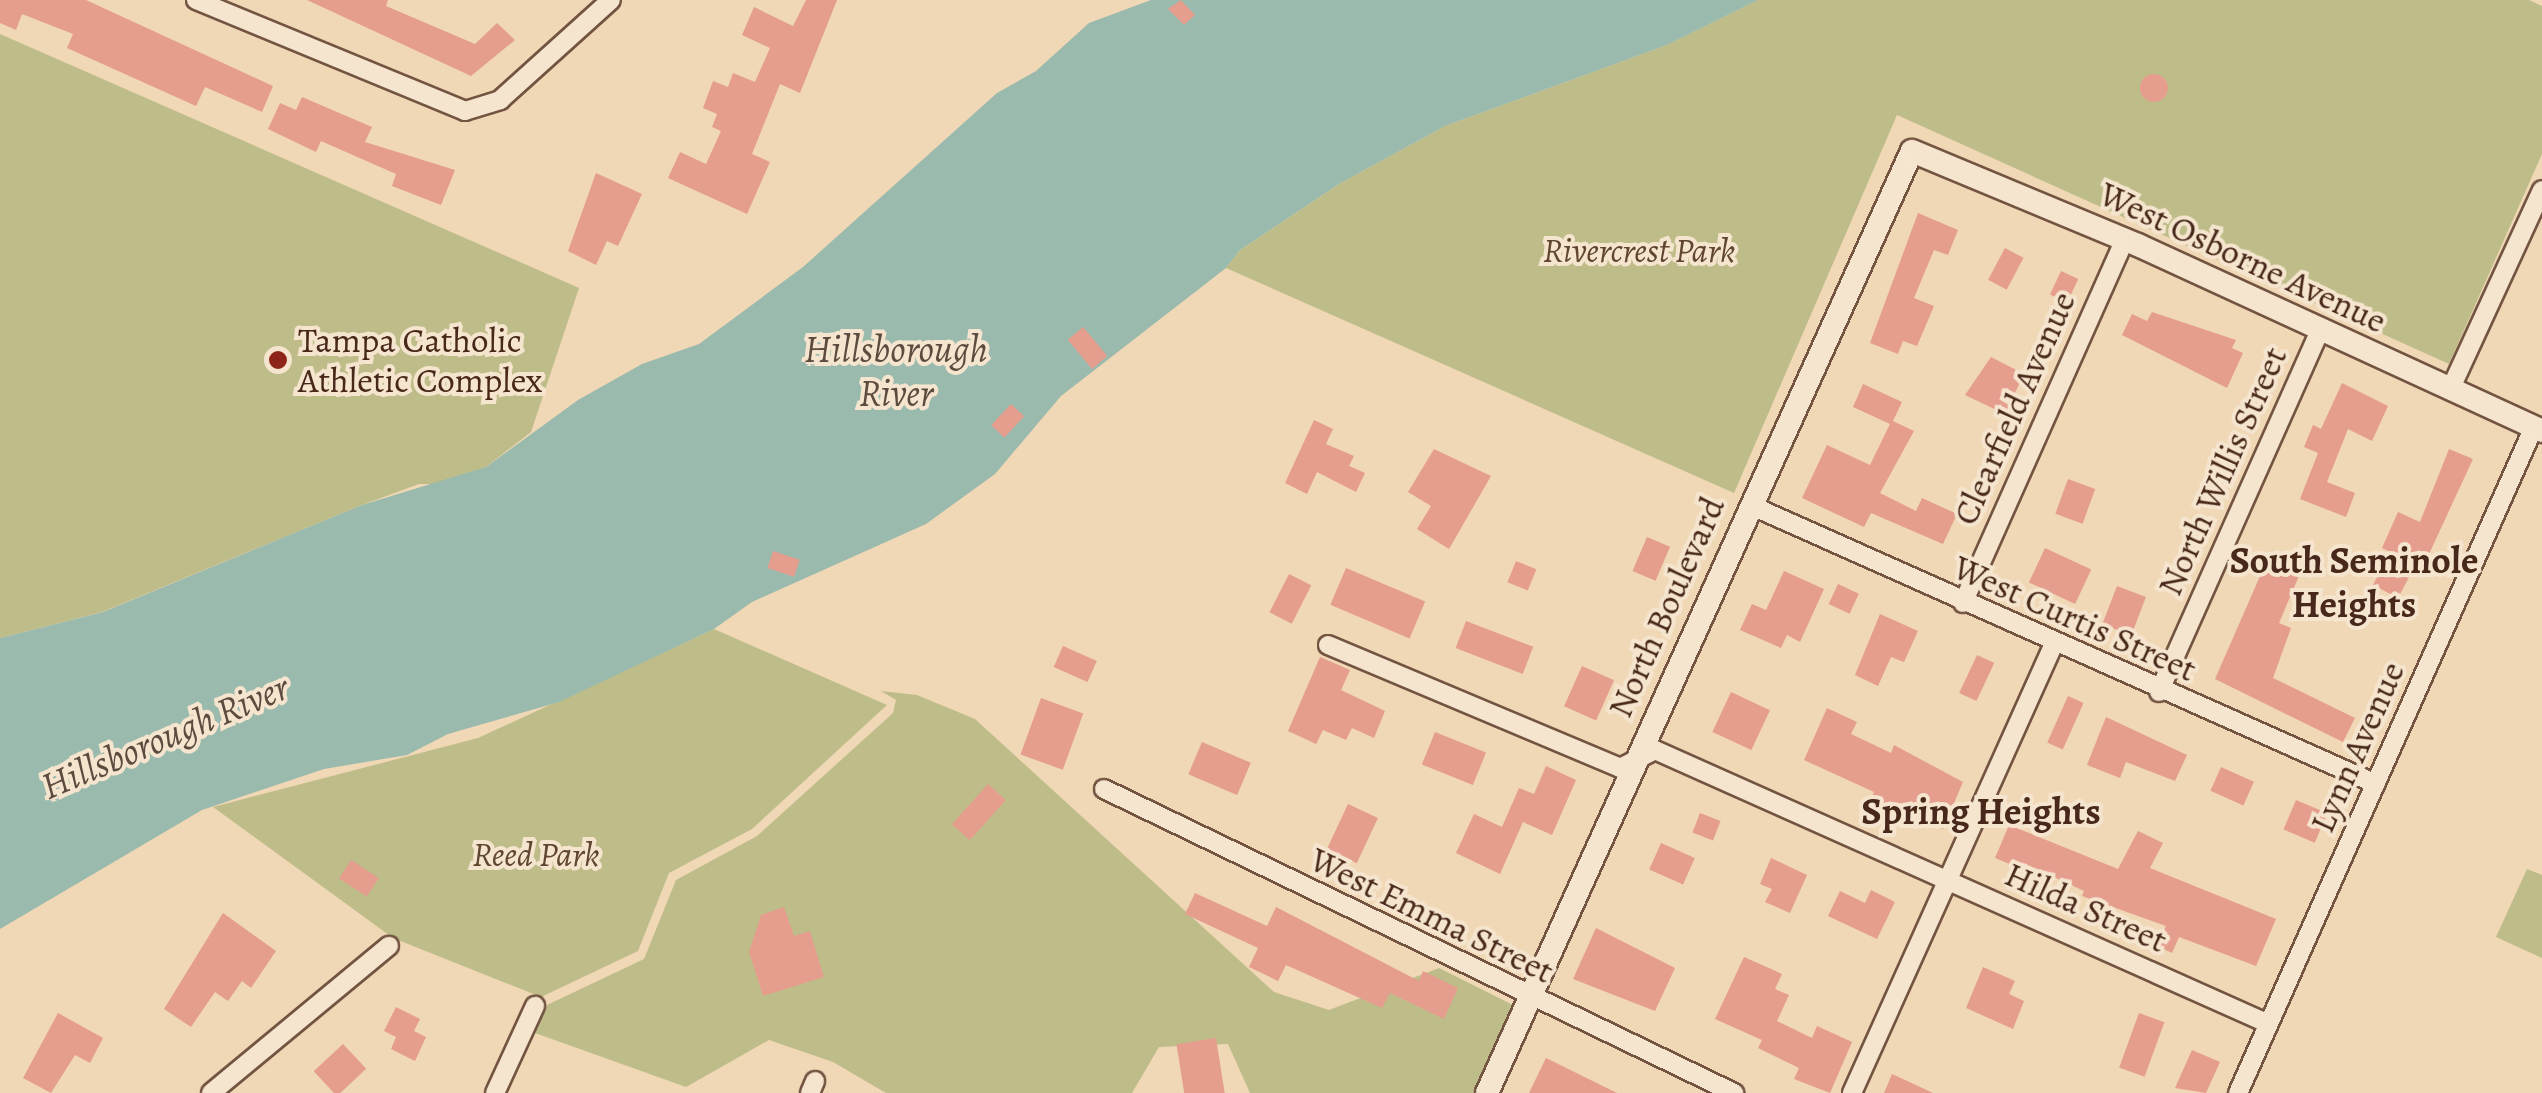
<!DOCTYPE html>
<html>
<head>
<meta charset="utf-8">
<style>
  body { margin:0 }
  #map { position:relative; width:2542px; height:1093px; overflow:hidden; background:#f0d7b5; font-family:Alegreya,serif }
  div>[style] { position:absolute }
  .green>* { inset:0; background:#bebd8a }
  .water>* { inset:0; background:#9abaad }
  .building>* { inset:0; background:#e59d8d; transform-origin:0 0 }
  .round { border-radius:50% }
  .roads { filter:drop-shadow(2px 0 #725441) drop-shadow(-2px 0 #725441) drop-shadow(0 2px #725441) drop-shadow(0 -2px #725441) }
  .street>* { height:18px; margin:-9px; padding:0 9px; transform-origin:9px; border-radius:9px; background:#f5e5cf }
  .secondary>* { height:22px; margin:-11px; padding:0 11px; transform-origin:11px; border-radius:11px; background:#f5e5cf }
  .dots>* { width:28px; height:28px; translate:-50% -50%; box-sizing:border-box; border:5px solid #f5e5cf; border-radius:50% }
  span { translate:-50% -50%; white-space:nowrap; text-align:center; line-height:1.15; -webkit-text-stroke:8px #f5e5cf; paint-order:stroke }
  .park-label { font-size:35px; color:#604630; font-style:italic }
  .street-label { font-size:35px; color:#48281a }
  .poi-label { font-size:35px; color:#48281a }
  .left { translate:0 -50%; text-align:left }
  .water-label { font-size:38px; color:#5c4c3f; font-style:italic }
  .neighbourhood-label { font-size:38px; color:#48281a; font-weight:700 }
</style>
</head>
<body>
<div id="map">
  <div class="green">
    <i style="clip-path:polygon(1758px 0,2529px 0,2542px 6px,2542px 154px,2449px 364px,1897px 115px,1734px 493px,1226px 268px,1240px 250px,1339px 184px,1445px 126px,1667px 45px)"></i>
    <i style="clip-path:polygon(0 34px,579px 288px,531px 432px,486px 467px,445px 484px,419px 484px,362px 505px,102px 612px,0 638px)"></i>
    <i style="clip-path:polygon(714px 629px,887px 705px,752px 829px,669px 873px,638px 951px,541px 997px,393px 938px,213px 807px,478px 738px)"></i>
    <i style="clip-path:polygon(881px 691px,917px 695px,975px 719px,1274px 992px,1329px 1010px,1439px 968px,1515px 1006px,1473px 1093px,1250px 1093px,1228px 1044px,1159px 1047px,1132px 1093px,886px 1093px,833px 1062px,769px 1040px,686px 1087px,535px 1033px,547px 1005px,644px 959px,676px 880px,757px 836px,893px 713px,896px 700px)"></i>
    <i style="clip-path:polygon(2527px 869px,2542px 875px,2542px 958px,2496px 937px)"></i>
  </div>
  <div class="water">
    <i style="clip-path:polygon(1151px 0,1758px 0,1667px 45px,1445px 126px,1339px 184px,1240px 250px,1226px 268px,1061px 396px,995px 474px,926px 524px,752px 602px,714px 629px,559px 702px,448px 734px,407px 755px,324px 769px,202px 810px,0 929px,0 638px,103px 612px,362px 505px,486px 467px,578px 400px,642px 364px,699px 344px,803px 267px,997px 93px,1036px 71px,1089px 23px)"></i>
  </div>
  <div class="building">
    <i style="clip-path:polygon(0 0,86px 0,273px 86px,262px 112px,205px 87px,196px 106px,67px 48px,73px 34px,22px 14px,16px 30px,0 23px)"></i>
    <i style="clip-path:polygon(307px 0,388px 0,386px 6px,475px 44px,497px 23px,515px 40px,471px 76px)"></i>
    <i style="clip-path:polygon(806px 0,837px 0,800px 93px,780px 84px,752px 154px,770px 162px,747px 214px,668px 178px,680px 152px,706px 164px,721px 131px,712px 127px,717px 114px,703px 108px,713px 81px,728px 87px,733px 73px,755px 82px,770px 48px,742px 35px,754px 7px,793px 26px)"></i>
    <i style="clip-path:polygon(1181px 0,1195px 15px,1184px 25px,1168px 9px)"></i>
    <i class="round" style="left:2140px;top:74px;width:28px;height:28px"></i>
    <i style="clip-path:polygon(302px 97px,372px 127px,365px 142px,455px 170px,441px 205px,392px 186px,396px 174px,321px 141px,316px 152px,268px 129px,280px 103px,296px 110px)"></i>
    <i style="clip-path:polygon(596px 173px,642px 194px,618px 246px,607px 241px,596px 265px,568px 251px)"></i>
    <i style="clip-path:polygon(1918px 213px,1958px 230px,1948px 255px,1934px 250px,1914px 298px,1934px 306px,1917px 346px,1903px 341px,1898px 354px,1870px 343px)"></i>
    <i style="left:2005px;top:248px;width:21px;height:36px;rotate:28deg"></i>
    <i style="left:2061px;top:271px;width:19px;height:26px;rotate:25deg"></i>
    <i style="clip-path:polygon(2152px 312px,2236px 340px,2232px 348px,2243px 353px,2227px 388px,2122px 335px,2132px 314px,2147px 321px)"></i>
    <i style="left:1083px;top:327px;width:38px;height:20px;rotate:50deg"></i>
    <i style="clip-path:polygon(1991px 357px,2024px 374px,2005px 414px,1965px 395px)"></i>
    <i style="clip-path:polygon(2342px 383px,2388px 406px,2372px 441px,2348px 429px,2327px 482px,2355px 493px,2346px 517px,2300px 499px,2318px 453px,2304px 447px,2313px 425px,2321px 429px)"></i>
    <i style="clip-path:polygon(1863px 384px,1902px 402px,1893px 421px,1914px 431px,1880px 493px,1916px 511px,1922px 498px,1957px 514px,1943px 544px,1871px 513px,1864px 527px,1802px 498px,1827px 445px,1870px 465px,1890px 424px,1853px 407px)"></i>
    <i style="left:1011px;top:404px;width:18px;height:29px;rotate:43deg"></i>
    <i style="clip-path:polygon(1314px 420px,1333px 429px,1326px 444px,1354px 456px,1349px 466px,1365px 473px,1356px 492px,1317px 472px,1307px 494px,1285px 483px)"></i>
    <i style="clip-path:polygon(1434px 449px,1491px 476px,1449px 549px,1417px 529px,1431px 506px,1408px 492px)"></i>
    <i style="clip-path:polygon(2449px 449px,2473px 459px,2423px 567px,2416px 564px,2398px 598px,2373px 585px,2390px 552px,2382px 548px,2398px 512px,2420px 522px)"></i>
    <i style="left:2068px;top:479px;width:29px;height:37px;rotate:20deg"></i>
    <i style="left:1647px;top:537px;width:25px;height:37px;rotate:23deg"></i>
    <i style="left:2045px;top:548px;width:51px;height:38px;rotate:25deg"></i>
    <i style="left:773px;top:551px;width:28px;height:18px;rotate:18deg"></i>
    <i style="clip-path:polygon(2271px 551px,2304px 564px,2279px 623px,2291px 628px,2273px 678px,2355px 718px,2343px 742px,2215px 679px)"></i>
    <i style="left:1516px;top:561px;width:22px;height:23px;rotate:22deg"></i>
    <i style="left:1346px;top:568px;width:86px;height:40px;rotate:23deg"></i>
    <i style="clip-path:polygon(1784px 571px,1824px 589px,1800px 642px,1787px 635px,1781px 648px,1740px 630px,1752px 604px,1766px 610px)"></i>
    <i style="left:1289px;top:574px;width:25px;height:43px;rotate:27deg"></i>
    <i style="left:1838px;top:584px;width:23px;height:22px;rotate:25deg"></i>
    <i style="left:2117px;top:586px;width:31px;height:41px;rotate:21deg"></i>
    <i style="clip-path:polygon(1880px 614px,1918px 631px,1904px 662px,1891px 657px,1878px 686px,1855px 675px)"></i>
    <i style="left:1466px;top:621px;width:72px;height:29px;rotate:21deg"></i>
    <i style="left:1063px;top:646px;width:37px;height:23px;rotate:24deg"></i>
    <i style="left:1977px;top:655px;width:19px;height:42px;rotate:25deg"></i>
    <i style="clip-path:polygon(1320px 657px,1350px 670px,1341px 690px,1385px 711px,1374px 738px,1352px 728px,1346px 740px,1323px 730px,1316px 744px,1288px 731px)"></i>
    <i style="left:1582px;top:666px;width:35px;height:44px;rotate:24deg"></i>
    <i style="left:1731px;top:692px;width:43px;height:44px;rotate:25deg"></i>
    <i style="left:2068px;top:696px;width:17px;height:51px;rotate:24deg"></i>
    <i style="left:1041px;top:698px;width:45px;height:60px;rotate:20deg"></i>
    <i style="clip-path:polygon(1827px 708px,1857px 722px,1851px 734px,1891px 753px,1894px 745px,1963px 782px,1943px 829px,1869px 802px,1874px 792px,1804px 760px)"></i>
    <i style="clip-path:polygon(2106px 717px,2187px 755px,2175px 781px,2126px 762px,2120px 778px,2087px 765px)"></i>
    <i style="left:1435px;top:732px;width:55px;height:35px;rotate:22deg"></i>
    <i style="left:1202px;top:742px;width:53px;height:35px;rotate:23deg"></i>
    <i style="clip-path:polygon(1546px 766px,1576px 780px,1552px 835px,1523px 822px,1500px 874px,1456px 853px,1474px 814px,1502px 827px,1519px 788px,1534px 794px)"></i>
    <i style="left:2221px;top:767px;width:36px;height:26px;rotate:24deg"></i>
    <i style="left:988px;top:784px;width:24px;height:54px;rotate:42deg"></i>
    <i style="left:2296px;top:800px;width:34px;height:32px;rotate:23deg"></i>
    <i style="left:1348px;top:804px;width:33px;height:50px;rotate:25deg"></i>
    <i style="left:1700px;top:813px;width:22px;height:21px;rotate:21deg"></i>
    <i style="clip-path:polygon(2009px 825px,2118px 869px,2138px 831px,2163px 843px,2150px 868px,2276px 919px,2256px 966px,2179px 937px,2172px 953px,2157px 946px,2166px 926px,2082px 896px,2084px 891px,2026px 864px,2024px 870px,1995px 858px)"></i>
    <i style="left:1661px;top:843px;width:37px;height:29px;rotate:24deg"></i>
    <i style="clip-path:polygon(1771px 858px,1807px 875px,1790px 913px,1765px 902px,1772px 889px,1760px 884px)"></i>
    <i style="left:351px;top:860px;width:33px;height:22px;rotate:33deg"></i>
    <i style="clip-path:polygon(1871px 890px,1895px 902px,1877px 939px,1828px 916px,1840px 891px,1865px 903px)"></i>
    <i style="clip-path:polygon(1195px 893px,1267px 926px,1276px 907px,1419px 981px,1423px 971px,1458px 988px,1444px 1019px,1390px 993px,1382px 1008px,1286px 965px,1278px 981px,1249px 967px,1258px 948px,1185px 914px)"></i>
    <i style="clip-path:polygon(784px 907px,794px 936px,810px 931px,824px 977px,763px 996px,749px 952px,761px 915px)"></i>
    <i style="clip-path:polygon(223px 913px,276px 951px,251px 988px,242px 981px,228px 1001px,215px 992px,191px 1027px,164px 1009px)"></i>
    <i style="clip-path:polygon(1596px 928px,1675px 968px,1655px 1011px,1573px 979px)"></i>
    <i style="clip-path:polygon(1744px 957px,1782px 974px,1775px 989px,1789px 995px,1777px 1021px,1812px 1038px,1817px 1026px,1852px 1042px,1830px 1093px,1794px 1079px,1799px 1068px,1758px 1048px,1762px 1040px,1715px 1019px)"></i>
    <i style="clip-path:polygon(1983px 967px,2015px 981px,2009px 994px,2024px 1001px,2013px 1029px,1966px 1008px)"></i>
    <i style="clip-path:polygon(396px 1007px,420px 1019px,414px 1031px,426px 1037px,415px 1061px,391px 1049px,396px 1037px,384px 1031px)"></i>
    <i style="clip-path:polygon(58px 1013px,103px 1038px,90px 1063px,75px 1055px,51px 1093px,23px 1078px)"></i>
    <i style="left:2139px;top:1013px;width:27px;height:58px;rotate:20deg"></i>
    <i style="left:1216px;top:1038px;width:56px;height:40px;rotate:81deg"></i>
    <i style="left:343px;top:1044px;width:34px;height:40px;rotate:47deg"></i>
    <i style="clip-path:polygon(2192px 1050px,2220px 1062px,2206px 1093px,2175px 1088px)"></i>
    <i style="clip-path:polygon(1546px 1058px,1617px 1093px,1529px 1093px)"></i>
    <i style="clip-path:polygon(1892px 1074px,1933px 1093px,1884px 1093px)"></i>
  </div>
  <div class="roads">
    <div class="street">
      <i style="left:196px;top:0;width:291px;rotate:22.4deg"></i>
      <i style="left:465px;top:111px;width:37px;rotate:-17deg"></i>
      <i style="left:500px;top:100px;width:149px;rotate:-42deg"></i>
      <i style="left:2450px;top:390px;width:220px;rotate:-65.3deg"></i>
      <i style="left:1750px;top:505px;width:685px;rotate:24.02deg"></i>
      <i style="left:1963px;top:603px;width:398px;rotate:-66deg"></i>
      <i style="left:1328px;top:645px;width:317px;rotate:22.8deg"></i>
      <i style="left:1620px;top:768px;width:39px;rotate:-27deg"></i>
      <i style="left:1655px;top:750px;width:672px;rotate:24.05deg"></i>
      <i style="left:2159px;top:692px;width:395px;rotate:-66deg"></i>
      <i style="left:1104px;top:789px;width:700px;rotate:25.76deg"></i>
      <i style="left:211px;top:1093px;width:231px;rotate:-39.6deg"></i>
      <i style="left:495px;top:1093px;width:96px;rotate:-65.3deg"></i>
      <i style="left:810px;top:1093px;width:13px;rotate:-67deg"></i>
      <i style="left:1852px;top:1093px;width:493px;rotate:-65.8deg"></i>
      <i style="left:2238px;top:1093px;width:729px;rotate:-66.04deg"></i>
    </div>
    <div class="secondary">
      <i style="left:1487px;top:1093px;width:1033px;rotate:-65.72deg"></i>
      <i style="left:1912px;top:151px;width:245px;rotate:22.6deg"></i>
      <i style="left:2138px;top:245px;width:445px;rotate:24.7deg"></i>
    </div>
  </div>
  <div class="dots">
    <i style="left:278px;top:360px;background:#8f2418"></i>
  </div>
  <div class="park-label">
    <span style="left:1639px;top:250px">Rivercrest Park</span>
    <span style="left:536px;top:854px">Reed Park</span>
  </div>
  <div class="street-label">
    <span style="left:2243px;top:257px;rotate:25deg">West Osborne Avenue</span>
    <span style="left:2014px;top:408px;rotate:-66deg">Clearfield Avenue</span>
    <span style="left:2222px;top:471px;rotate:-66deg">North Willis Street</span>
    <span style="left:1666px;top:607px;rotate:-66deg">North Boulevard</span>
    <span style="left:2075px;top:618px;rotate:24deg">West Curtis Street</span>
    <span style="left:2357px;top:747px;rotate:-66deg">Lynn Avenue</span>
    <span style="left:2086px;top:907px;rotate:24deg">Hilda Street</span>
    <span style="left:1432px;top:915px;rotate:26deg">West Emma Street</span>
  </div>
  <div class="poi-label">
    <span class="left" style="left:298px;top:360px">Tampa Catholic<br>Athletic Complex</span>
  </div>
  <div class="water-label">
    <span style="left:896px;top:372px">Hillsborough<br>River</span>
    <span style="left:165px;top:737px;rotate:-23deg">Hillsborough River</span>
  </div>
  <div class="neighbourhood-label">
    <span style="left:2354px;top:583px">South Seminole<br>Heights</span>
    <span style="left:1981px;top:812px">Spring Heights</span>
  </div>
</div>
</body>
</html>
